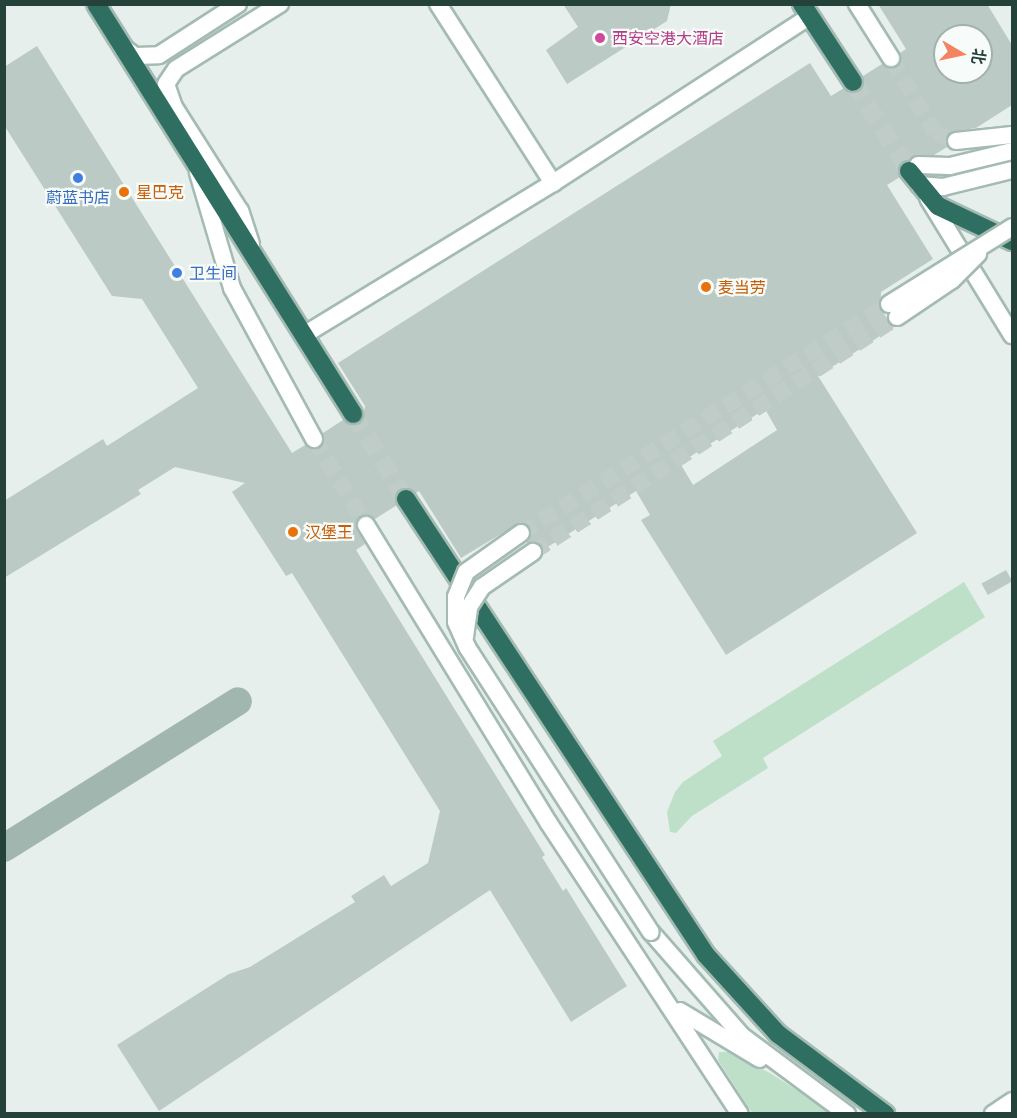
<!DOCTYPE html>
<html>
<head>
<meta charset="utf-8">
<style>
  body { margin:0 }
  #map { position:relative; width:1017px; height:1118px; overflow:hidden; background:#e6efeb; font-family:"Archivo Narrow","Noto Sans SC",sans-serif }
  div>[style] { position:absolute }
  .green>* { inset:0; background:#bfe0c8 }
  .taxiway>* { height:28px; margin:-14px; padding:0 14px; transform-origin:14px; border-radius:14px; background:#a2b6b0 }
  .building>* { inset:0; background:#bbcac4; transform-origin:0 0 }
  .secondary-tunnel>* { height:16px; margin-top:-8px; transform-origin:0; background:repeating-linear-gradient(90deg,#bfccc8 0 16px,transparent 0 24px) }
  .highway-tunnel>* { height:18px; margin-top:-9px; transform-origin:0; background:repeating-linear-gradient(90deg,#bfccc8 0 18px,transparent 0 27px) }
  .roads { filter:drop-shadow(2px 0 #a4bbb3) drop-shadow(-2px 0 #a4bbb3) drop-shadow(0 2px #a4bbb3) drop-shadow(0 -2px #a4bbb3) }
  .secondary>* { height:16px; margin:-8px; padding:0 8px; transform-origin:8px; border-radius:8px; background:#fff }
  .highway>* { height:18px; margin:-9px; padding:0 9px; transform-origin:9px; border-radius:9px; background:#2f6f62 }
  .bridges { filter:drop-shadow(2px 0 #a4bbb3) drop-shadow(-2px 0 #a4bbb3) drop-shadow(0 2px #a4bbb3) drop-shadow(0 -2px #a4bbb3) }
  .secondary-bridge>* { height:16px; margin:-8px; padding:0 8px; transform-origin:8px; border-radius:8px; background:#fff }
  .dots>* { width:16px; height:16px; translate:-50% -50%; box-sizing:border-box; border:3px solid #f7fbf9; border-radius:50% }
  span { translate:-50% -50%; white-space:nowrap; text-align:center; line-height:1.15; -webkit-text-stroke:4.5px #f7fbf9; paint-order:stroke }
  .hotel-label { font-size:16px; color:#b23c85 }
  .left { translate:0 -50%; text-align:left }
  .food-label { font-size:16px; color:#c56008 }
  .shop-label { font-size:16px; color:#366cbe }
  .frame { position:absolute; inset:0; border:6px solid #24423a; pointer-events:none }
  .north { position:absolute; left:933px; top:24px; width:60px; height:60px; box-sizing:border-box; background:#f7fbf9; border:2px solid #a3b1ad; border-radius:50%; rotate:99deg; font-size:16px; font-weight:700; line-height:24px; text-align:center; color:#24423a }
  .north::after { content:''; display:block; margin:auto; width:21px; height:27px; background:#f4845f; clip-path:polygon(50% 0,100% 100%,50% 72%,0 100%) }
</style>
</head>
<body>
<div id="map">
  <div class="green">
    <i style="clip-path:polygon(964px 582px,985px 617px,763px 758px,768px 768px,692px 816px,676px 833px,670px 832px,667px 812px,675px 792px,683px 782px,722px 756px,713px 741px)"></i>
    <i style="clip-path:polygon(719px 1052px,728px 1052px,770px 1073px,833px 1113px,752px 1113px,718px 1060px)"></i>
  </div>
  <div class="taxiway">
    <i style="left:4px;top:848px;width:276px;rotate:-32.1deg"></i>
  </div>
  <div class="building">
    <i style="clip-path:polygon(563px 4px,671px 4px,667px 21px,567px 84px,546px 50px,578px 27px)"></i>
    <i style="clip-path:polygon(evenodd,878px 4px,987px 4px,1012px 45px,1012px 105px,976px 128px,950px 132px,947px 147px,934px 155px,918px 155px,902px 162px,900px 177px,887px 185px,933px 259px,881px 292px,880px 309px,894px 327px,818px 376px,917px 533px,726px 655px,641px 520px,650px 515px,636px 491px,543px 550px,537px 542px,527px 543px,530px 527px,519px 523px,461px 558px,419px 491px,416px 493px,406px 488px,396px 493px,397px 505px,375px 519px,365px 515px,357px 521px,357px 530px,365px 544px,356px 550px,545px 855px,542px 857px,563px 891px,566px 888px,627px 986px,571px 1022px,490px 890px,159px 1111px,117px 1045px,229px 974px,250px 967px,355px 902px,351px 896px,384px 875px,391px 886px,428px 863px,440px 811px,292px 573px,286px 576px,232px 492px,245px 483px,175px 467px,138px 490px,141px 494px,4px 578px,4px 501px,103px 439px,107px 446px,198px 388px,142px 299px,112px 296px,4px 125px,4px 67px,37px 46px,292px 453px,305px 445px,319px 448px,324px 440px,323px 433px,343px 420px,354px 425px,363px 419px,365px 406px,338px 363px,810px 63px,831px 96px,844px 88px,859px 92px,863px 87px,863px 76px,882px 64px,891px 68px,897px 67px,900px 53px,906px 49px,878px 4px,945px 36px,981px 36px,981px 72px,945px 72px,945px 36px,878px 4px,765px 409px,777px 430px,693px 485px,680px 463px,765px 409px)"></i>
    <i style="left:1006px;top:570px;width:13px;height:28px;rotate:61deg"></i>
  </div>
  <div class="secondary-tunnel">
    <i style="left:891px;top:58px;width:87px;rotate:59.6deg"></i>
    <i style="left:935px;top:133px;width:22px;rotate:21deg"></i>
    <i style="left:900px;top:156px;width:20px;rotate:27deg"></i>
    <i style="left:314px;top:439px;width:100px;rotate:58.8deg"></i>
    <i style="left:521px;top:533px;width:433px;rotate:-31.9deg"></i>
    <i style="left:533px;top:552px;width:433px;rotate:-32.8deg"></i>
  </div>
  <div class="highway-tunnel">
    <i style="left:853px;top:82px;width:105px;rotate:57.8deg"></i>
    <i style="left:353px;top:414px;width:100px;rotate:58.1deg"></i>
  </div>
  <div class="roads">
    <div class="secondary">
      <i style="left:438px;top:4px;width:213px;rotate:57.3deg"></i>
      <i style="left:857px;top:4px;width:64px;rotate:57.8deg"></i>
      <i style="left:123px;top:47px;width:15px;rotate:37deg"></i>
      <i style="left:135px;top:56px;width:24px;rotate:-2deg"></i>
      <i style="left:159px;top:55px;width:94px;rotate:-32.8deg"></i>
      <i style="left:956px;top:141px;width:56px;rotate:-6.1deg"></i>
      <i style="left:918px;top:165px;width:32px;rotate:2deg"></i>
      <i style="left:950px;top:166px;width:64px;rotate:-13.6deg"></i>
      <i style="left:198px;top:173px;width:120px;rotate:73.5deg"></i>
      <i style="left:232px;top:288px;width:172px;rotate:61.5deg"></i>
      <i style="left:919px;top:185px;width:24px;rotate:5deg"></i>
      <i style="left:943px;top:187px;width:71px;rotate:-13.8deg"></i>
      <i style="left:928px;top:198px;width:161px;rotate:58.5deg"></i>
      <i style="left:251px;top:244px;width:35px;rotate:-108deg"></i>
      <i style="left:240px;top:211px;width:123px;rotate:-122.4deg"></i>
      <i style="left:174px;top:107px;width:24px;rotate:-109deg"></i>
      <i style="left:166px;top:84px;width:18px;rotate:-56deg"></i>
      <i style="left:176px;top:69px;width:123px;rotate:-32deg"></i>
      <i style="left:304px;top:335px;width:292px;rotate:-31.4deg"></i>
      <i style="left:553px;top:183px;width:306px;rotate:-33deg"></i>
      <i style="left:366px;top:525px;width:348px;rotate:58.5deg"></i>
      <i style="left:548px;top:822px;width:349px;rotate:56.7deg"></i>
      <i style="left:651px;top:932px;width:138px;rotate:48.8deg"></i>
      <i style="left:742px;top:1036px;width:131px;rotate:36.6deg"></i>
      <i style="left:680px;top:1011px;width:93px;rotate:31deg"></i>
      <i style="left:993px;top:1114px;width:23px;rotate:-34deg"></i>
    </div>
    <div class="highway">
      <i style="left:96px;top:4px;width:484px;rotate:57.9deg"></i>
      <i style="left:802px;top:4px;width:93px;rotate:56.8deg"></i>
      <i style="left:909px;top:171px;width:45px;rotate:50.4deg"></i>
      <i style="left:938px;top:206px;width:82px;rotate:25.3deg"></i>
      <i style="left:406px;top:499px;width:546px;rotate:56.66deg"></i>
      <i style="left:706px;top:955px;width:107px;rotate:47.7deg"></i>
      <i style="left:778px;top:1034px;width:134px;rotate:36.8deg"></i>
    </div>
  </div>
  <div class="bridges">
    <div class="secondary-bridge">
      <i style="left:889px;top:304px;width:145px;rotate:-32deg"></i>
      <i style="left:897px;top:317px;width:66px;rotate:-33.9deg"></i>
      <i style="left:952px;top:280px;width:37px;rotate:-45deg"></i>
      <i style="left:521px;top:533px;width:67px;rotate:144.7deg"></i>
      <i style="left:466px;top:572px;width:27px;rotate:112deg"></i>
      <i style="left:456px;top:597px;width:25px;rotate:90deg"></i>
      <i style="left:456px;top:622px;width:27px;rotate:66deg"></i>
      <i style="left:467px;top:647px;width:339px;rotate:57.2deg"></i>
      <i style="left:465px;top:637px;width:30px;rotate:-82deg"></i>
      <i style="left:469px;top:607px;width:24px;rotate:-57deg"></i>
      <i style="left:482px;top:587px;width:62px;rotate:-34.5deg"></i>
    </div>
  </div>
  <div class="dots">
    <i style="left:600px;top:38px;background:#d1479c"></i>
    <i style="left:78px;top:178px;background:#3f7fe0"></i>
    <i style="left:124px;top:192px;background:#e8710a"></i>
    <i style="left:177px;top:273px;background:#3f7fe0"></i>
    <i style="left:706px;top:287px;background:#e8710a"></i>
    <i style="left:293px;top:532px;background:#e8710a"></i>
  </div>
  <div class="hotel-label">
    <span class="left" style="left:612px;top:38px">西安空港大酒店</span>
  </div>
  <div class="food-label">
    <span class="left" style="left:136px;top:192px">星巴克</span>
    <span class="left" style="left:718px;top:287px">麦当劳</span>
    <span class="left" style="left:305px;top:532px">汉堡王</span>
  </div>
  <div class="shop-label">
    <span style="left:78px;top:197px">蔚蓝书店</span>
    <span class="left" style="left:189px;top:273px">卫生间</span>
  </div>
  <div class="frame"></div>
  <div class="north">北</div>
</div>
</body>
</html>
